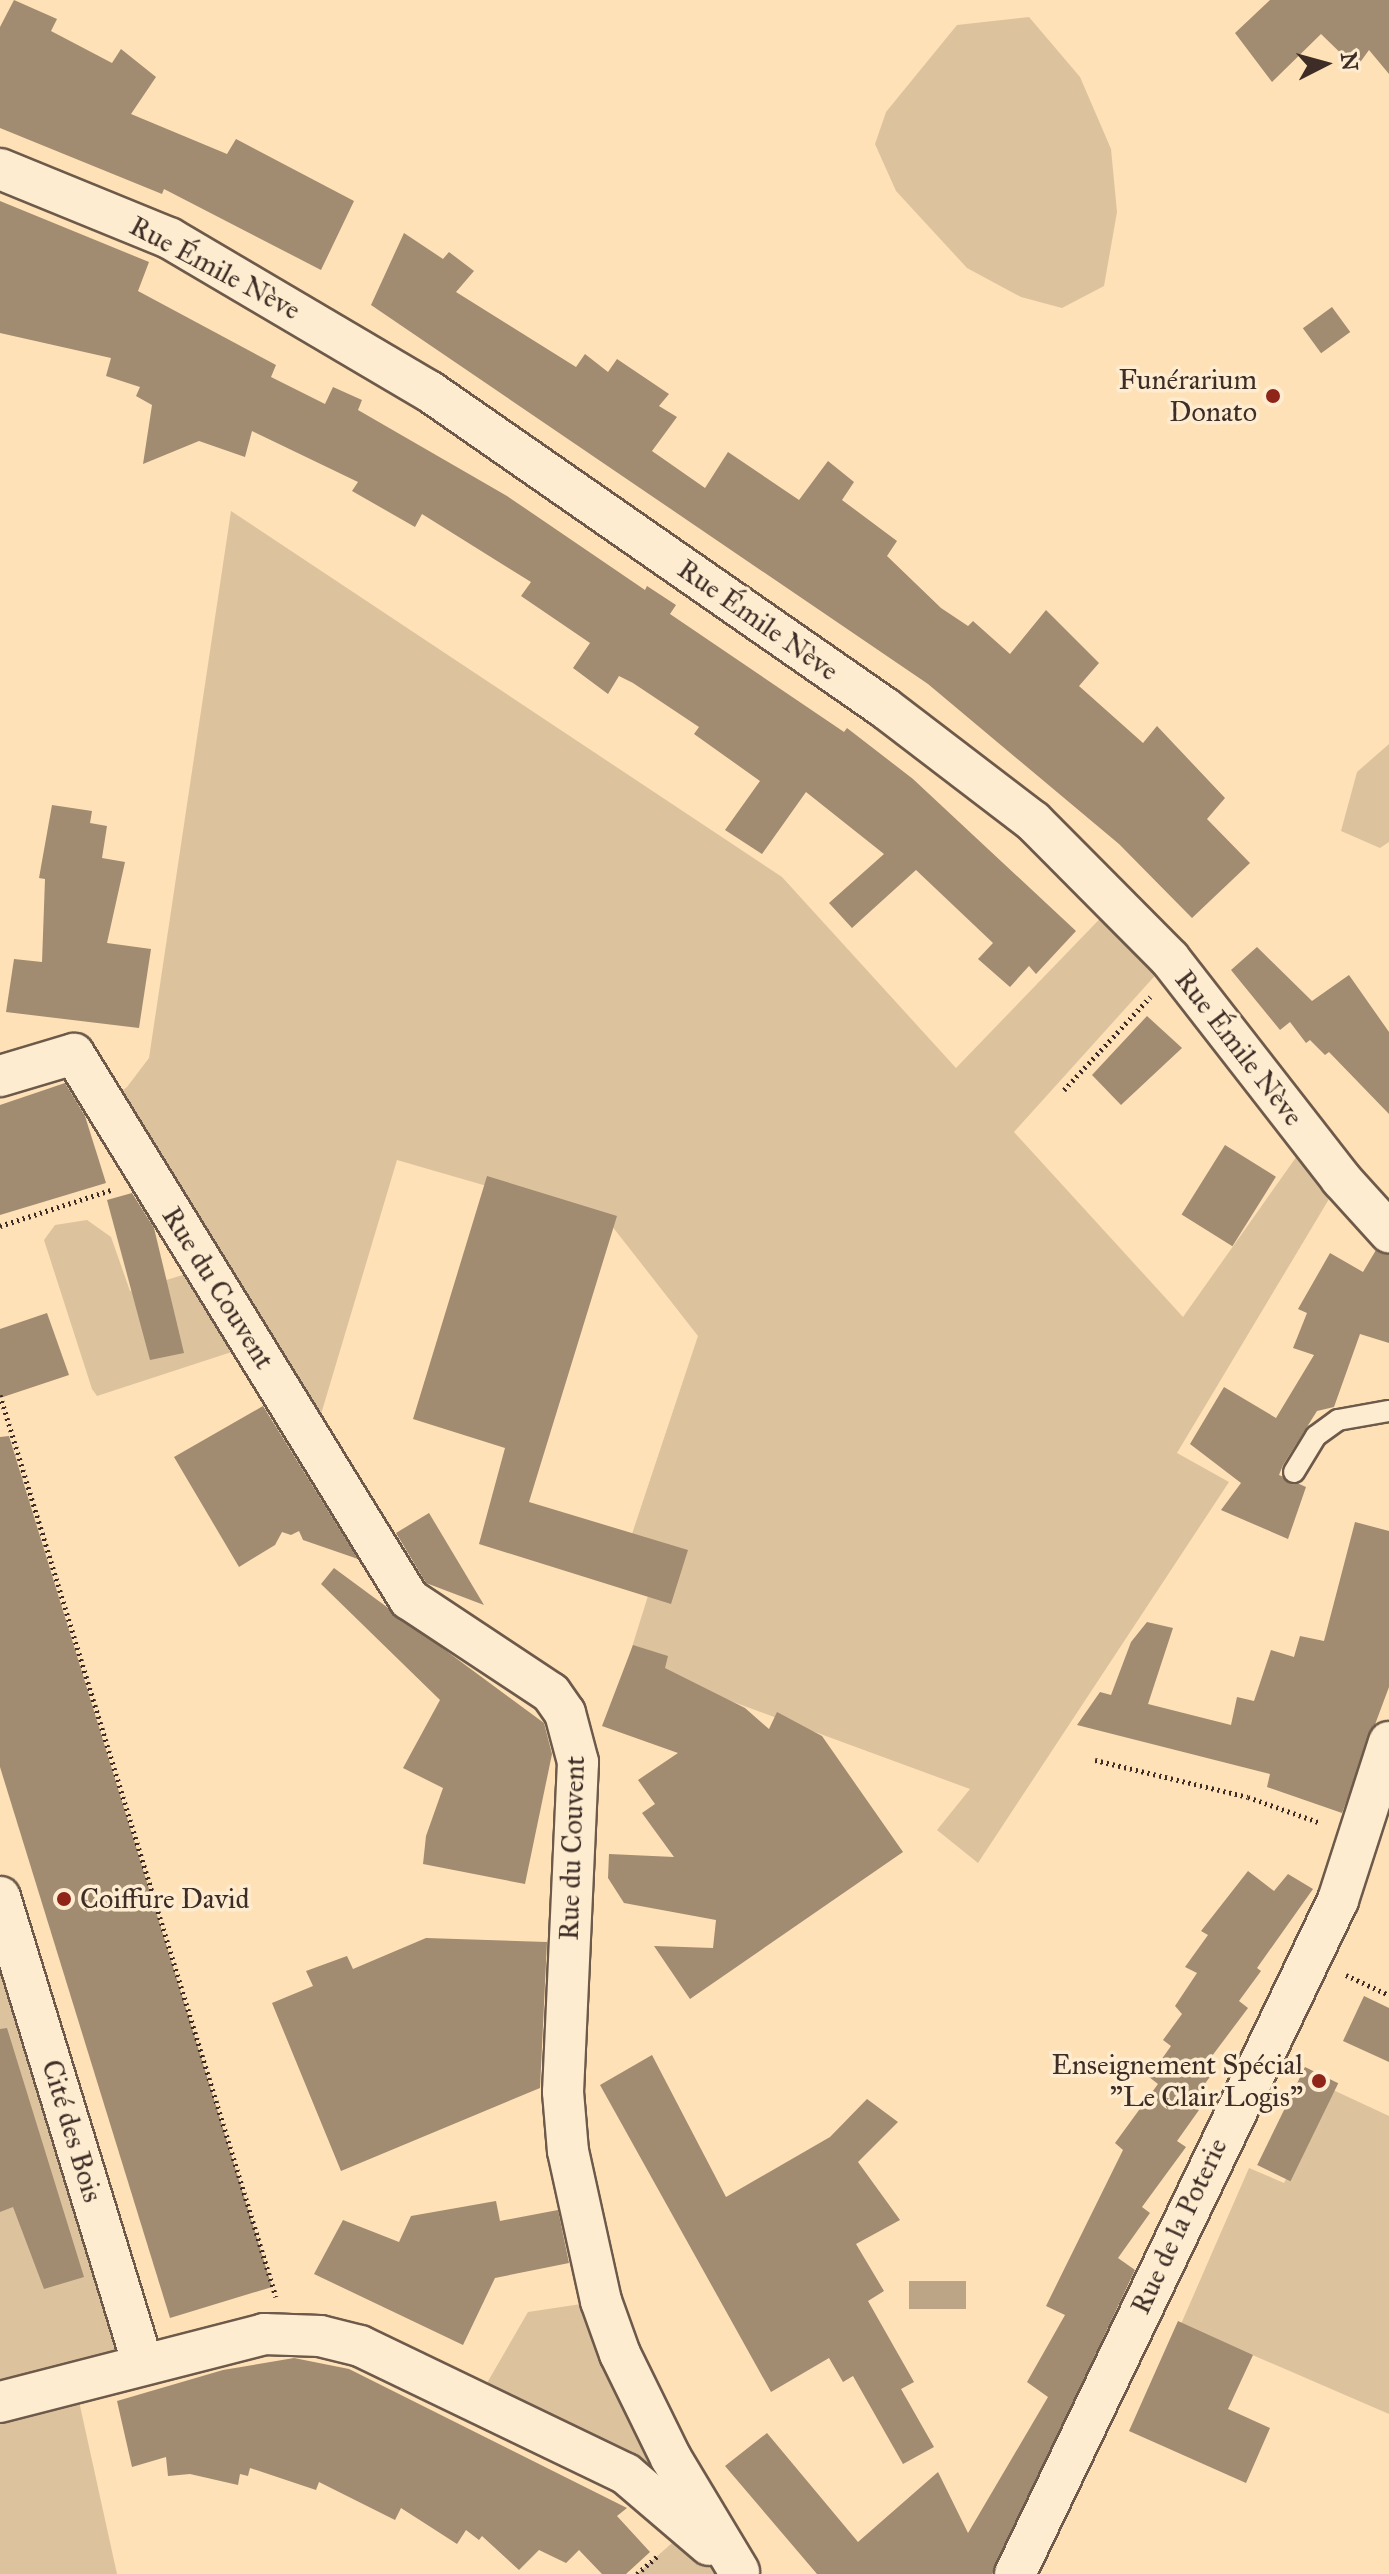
<!DOCTYPE html>
<html>
<head>
<meta charset="utf-8">
<style>
  body { margin:0 }
  #map { position:relative; width:1389px; height:2574px; overflow:hidden; background:#fee1b7; font-family:"IM FELL Great Primer",serif }
  div>[style] { position:absolute }
  .green>* { inset:0; background:#ddc29e }
  .water>* { inset:0; background:#bca486; transform-origin:0 0 }
  .building>* { inset:0; background:#a18b71; transform-origin:0 0 }
  .path>* { height:5px; margin-top:-2.5px; transform-origin:0; background:repeating-linear-gradient(90deg,#3d2d26 0 2px,transparent 0 6px) }
  .roads { filter:drop-shadow(2px 0 #6d5a4a) drop-shadow(-2px 0 #6d5a4a) drop-shadow(0 2px #6d5a4a) drop-shadow(0 -2px #6d5a4a) }
  .service>* { height:20px; margin:-10px; padding:0 10px; transform-origin:10px; border-radius:10px; background:#feecd0 }
  .minor>* { height:40px; margin:-20px; padding:0 20px; transform-origin:20px; border-radius:20px; background:#feecd0 }
  .dots>* { width:22px; height:22px; translate:-50% -50%; box-sizing:border-box; border:4px solid #feecd0; border-radius:50% }
  span { translate:-50% -50%; white-space:nowrap; text-align:center; line-height:1.15; -webkit-text-stroke:7px #feecd0; paint-order:stroke }
  .street-label { font-size:28px; color:#3d2d26 }
  .poi-label { font-size:28px; color:#3d2d26 }
  .right { translate:-100% -50%; text-align:right }
  .left { translate:0 -50%; text-align:left }
  .north { position:absolute; left:1285px; top:24px; width:80px; height:80px; -webkit-text-stroke:6px #feecd0; paint-order:stroke; rotate:84deg; font-size:22px; font-weight:700; line-height:32px; text-align:center; color:#3d2d26 }
  .north::after { content:''; display:block; margin:auto; width:28px; height:36px; background:#3d2d26; clip-path:polygon(50% 0,100% 100%,50% 72%,0 100%) }
</style>
</head>
<body>
<div id="map">
  <div class="green">
    <i style="clip-path:polygon(1029px 17px,1080px 77px,1111px 149px,1117px 212px,1104px 286px,1062px 308px,1021px 297px,967px 268px,896px 191px,875px 144px,886px 112px,957px 25px)"></i>
    <i style="clip-path:polygon(231px 511px,782px 877px,956px 1068px,1117px 901px,1170px 959px,1014px 1132px,1183px 1317px,1309px 1139px,1341px 1179px,1177px 1453px,1229px 1482px,978px 1863px,937px 1830px,970px 1789px,627px 1663px,662px 1551px,630px 1540px,698px 1336px,608px 1221px,397px 1160px,313px 1441px,253px 1345px,97px 1396px,92px 1389px,44px 1240px,55px 1225px,87px 1220px,111px 1237px,130px 1291px,206px 1268px,105px 1104px,127px 1087px,149px 1058px)"></i>
    <i style="clip-path:polygon(1389px 744px,1389px 842px,1380px 848px,1341px 831px,1357px 772px)"></i>
    <i style="clip-path:polygon(0 1897px,143px 2365px,75px 2383px,117px 2574px,0 2574px)"></i>
    <i style="clip-path:polygon(1331px 2089px,1389px 2116px,1389px 2414px,1181px 2324px,1249px 2168px,1284px 2183px)"></i>
    <i style="clip-path:polygon(601px 2301px,736px 2574px,637px 2574px,689px 2528px,476px 2402px,528px 2312px)"></i>
  </div>
  <div class="water">
    <i style="left:966px;top:2281px;width:28px;height:57px;rotate:90deg"></i>
  </div>
  <div class="building">
    <i style="clip-path:polygon(14px 0,57px 19px,51px 31px,112px 63px,121px 49px,156px 77px,131px 114px,227px 154px,236px 139px,354px 201px,321px 270px,164px 189px,162px 194px,0 128px,0 27px)"></i>
    <i style="clip-path:polygon(1270px 0,1389px 0,1389px 74px,1369px 50px,1356px 68px,1321px 34px,1272px 82px,1235px 33px)"></i>
    <i style="clip-path:polygon(0 201px,149px 262px,138px 291px,276px 365px,271px 377px,325px 404px,333px 387px,362px 400px,358px 410px,507px 496px,645px 590px,647px 586px,676px 605px,670px 614px,844px 732px,847px 728px,913px 779px,1076px 931px,1036px 974px,1029px 966px,1010px 987px,978px 959px,993px 943px,916px 870px,852px 928px,829px 903px,884px 854px,806px 792px,762px 854px,725px 830px,760px 781px,694px 734px,699px 727px,633px 683px,619px 676px,608px 694px,573px 668px,590px 643px,521px 596px,531px 582px,422px 514px,415px 527px,352px 491px,358px 482px,252px 431px,245px 457px,199px 441px,143px 464px,152px 405px,136px 396px,140px 387px,106px 376px,111px 358px,0 333px)"></i>
    <i style="clip-path:polygon(404px 233px,443px 259px,449px 252px,474px 271px,456px 292px,576px 367px,585px 354px,608px 372px,617px 359px,669px 394px,659px 406px,677px 417px,652px 451px,705px 488px,728px 452px,799px 500px,828px 461px,854px 482px,842px 500px,897px 541px,887px 556px,941px 608px,968px 626px,973px 621px,1010px 654px,1046px 610px,1099px 663px,1079px 686px,1143px 743px,1157px 726px,1225px 798px,1207px 819px,1250px 863px,1192px 918px,1119px 844px,928px 684px,371px 305px)"></i>
    <i style="left:1332px;top:307px;width:31px;height:36px;rotate:54deg"></i>
    <i style="clip-path:polygon(52px 805px,92px 811px,90px 823px,107px 826px,102px 858px,125px 862px,107px 943px,151px 949px,139px 1028px,6px 1012px,14px 959px,42px 962px,45px 879px,39px 878px)"></i>
    <i style="clip-path:polygon(1257px 947px,1312px 1001px,1349px 975px,1389px 1032px,1389px 1114px,1329px 1052px,1325px 1055px,1310px 1040px,1306px 1043px,1290px 1022px,1280px 1030px,1231px 970px)"></i>
    <i style="clip-path:polygon(1147px 1016px,1182px 1048px,1121px 1105px,1092px 1075px)"></i>
    <i style="clip-path:polygon(65px 1083px,85px 1116px,106px 1183px,0 1215px,0 1105px)"></i>
    <i style="left:1225px;top:1145px;width:60px;height:82px;rotate:32deg"></i>
    <i style="clip-path:polygon(487px 1176px,617px 1216px,529px 1502px,688px 1550px,671px 1604px,479px 1544px,505px 1448px,413px 1419px)"></i>
    <i style="clip-path:polygon(132px 1193px,154px 1228px,184px 1353px,150px 1360px,107px 1200px)"></i>
    <i style="clip-path:polygon(1376px 1250px,1389px 1254px,1389px 1343px,1360px 1334px,1334px 1407px,1317px 1411px,1283px 1465px,1279px 1475px,1306px 1487px,1288px 1539px,1221px 1510px,1241px 1483px,1190px 1444px,1224px 1387px,1276px 1418px,1314px 1355px,1293px 1348px,1307px 1313px,1298px 1309px,1330px 1253px,1363px 1272px)"></i>
    <i style="clip-path:polygon(47px 1313px,69px 1375px,0 1398px,0 1329px)"></i>
    <i style="clip-path:polygon(263px 1406px,358px 1559px,303px 1540px,299px 1531px,291px 1535px,282px 1532px,275px 1545px,239px 1567px,174px 1457px)"></i>
    <i style="clip-path:polygon(9px 1436px,272px 2287px,170px 2318px,0 1767px,0 1437px)"></i>
    <i style="clip-path:polygon(429px 1513px,484px 1605px,426px 1583px,396px 1533px)"></i>
    <i style="clip-path:polygon(1355px 1522px,1389px 1531px,1389px 1687px,1342px 1813px,1267px 1787px,1270px 1774px,1077px 1725px,1100px 1692px,1111px 1695px,1131px 1642px,1147px 1622px,1173px 1628px,1148px 1704px,1231px 1725px,1237px 1697px,1254px 1701px,1271px 1650px,1294px 1657px,1300px 1636px,1324px 1641px)"></i>
    <i style="clip-path:polygon(334px 1568px,544px 1723px,552px 1754px,525px 1884px,423px 1864px,426px 1836px,443px 1788px,403px 1768px,440px 1700px,321px 1584px)"></i>
    <i style="clip-path:polygon(633px 1645px,668px 1656px,665px 1668px,745px 1708px,769px 1729px,777px 1712px,822px 1736px,903px 1852px,690px 1999px,654px 1946px,713px 1948px,716px 1920px,624px 1903px,608px 1878px,609px 1854px,674px 1857px,642px 1813px,655px 1804px,638px 1780px,678px 1753px,602px 1726px)"></i>
    <i style="clip-path:polygon(1248px 1871px,1274px 1891px,1288px 1874px,1313px 1889px,1257px 1968px,1261px 1971px,1239px 2001px,1248px 2008px,1203px 2068px,1212px 2074px,1190px 2104px,1199px 2110px,1177px 2141px,1186px 2147px,1142px 2207px,1150px 2213px,1118px 2258px,1135px 2270px,992px 2574px,817px 2574px,725px 2466px,767px 2433px,858px 2542px,938px 2472px,968px 2533px,1048px 2397px,1027px 2382px,1065px 2315px,1046px 2306px,1123px 2150px,1115px 2143px,1158px 2084px,1149px 2077px,1171px 2046px,1163px 2040px,1182px 2014px,1175px 2006px,1197px 1973px,1185px 1967px,1208px 1935px,1201px 1931px)"></i>
    <i style="clip-path:polygon(426px 1938px,547px 1942px,540px 2088px,341px 2171px,272px 2003px,313px 1986px,306px 1971px,347px 1956px,353px 1969px)"></i>
    <i style="clip-path:polygon(1364px 1996px,1389px 2008px,1389px 2062px,1343px 2041px)"></i>
    <i style="clip-path:polygon(7px 2028px,84px 2277px,44px 2289px,13px 2207px,0 2212px,0 2029px)"></i>
    <i style="clip-path:polygon(652px 2055px,726px 2197px,830px 2137px,867px 2099px,898px 2122px,858px 2162px,900px 2220px,856px 2244px,884px 2291px,868px 2301px,914px 2382px,901px 2389px,934px 2447px,903px 2464px,853px 2376px,843px 2382px,829px 2358px,771px 2392px,600px 2085px)"></i>
    <i style="left:1305px;top:2067px;width:37px;height:109px;rotate:26deg"></i>
    <i style="clip-path:polygon(496px 2201px,500px 2221px,558px 2210px,569px 2263px,495px 2278px,463px 2345px,314px 2274px,343px 2220px,399px 2242px,411px 2216px)"></i>
    <i style="clip-path:polygon(1178px 2321px,1253px 2355px,1228px 2409px,1270px 2428px,1246px 2483px,1129px 2431px)"></i>
    <i style="clip-path:polygon(294px 2358px,349px 2369px,627px 2508px,617px 2516px,650px 2552px,626px 2574px,602px 2574px,579px 2550px,566px 2563px,539px 2550px,519px 2570px,482px 2536px,479px 2540px,466px 2530px,457px 2544px,401px 2508px,395px 2520px,319px 2482px,316px 2490px,250px 2468px,248px 2476px,240px 2474px,238px 2485px,190px 2474px,168px 2476px,166px 2457px,132px 2467px,117px 2401px,223px 2370px)"></i>
  </div>
  <div class="path">
    <i style="left:1064px;top:1090px;width:127px;rotate:-47.2deg"></i>
    <i style="left:0;top:1226px;width:117px;rotate:-18deg"></i>
    <i style="left:0;top:1395px;width:943px;rotate:72.99deg"></i>
    <i style="left:1095px;top:1760px;width:157px;rotate:13.6deg"></i>
    <i style="left:1248px;top:1797px;width:77px;rotate:19.6deg"></i>
    <i style="left:1346px;top:1975px;width:47px;rotate:24.9deg"></i>
    <i style="left:637px;top:2574px;width:29px;rotate:-41deg"></i>
  </div>
  <div class="roads">
    <div class="service">
      <i style="left:1294px;top:1472px;width:42px;rotate:-58.6deg"></i>
      <i style="left:1316px;top:1436px;width:27px;rotate:-36deg"></i>
      <i style="left:1338px;top:1420px;width:52px;rotate:-10deg"></i>
    </div>
    <div class="minor">
      <i style="left:0;top:169px;width:183px;rotate:22.2deg"></i>
      <i style="left:169px;top:238px;width:302px;rotate:30.5deg"></i>
      <i style="left:429px;top:391px;width:555px;rotate:34.81deg"></i>
      <i style="left:885px;top:708px;width:186px;rotate:37.4deg"></i>
      <i style="left:1033px;top:821px;width:194px;rotate:45.2deg"></i>
      <i style="left:1170px;top:959px;width:279px;rotate:52.1deg"></i>
      <i style="left:1341px;top:1179px;width:72px;rotate:47.8deg"></i>
      <i style="left:0;top:1076px;width:77px;rotate:-16.6deg"></i>
      <i style="left:74px;top:1054px;width:640px;rotate:58.42deg"></i>
      <i style="left:409px;top:1599px;width:170px;rotate:33.5deg"></i>
      <i style="left:551px;top:1693px;width:24px;rotate:55deg"></i>
      <i style="left:565px;top:1713px;width:51px;rotate:75.1deg"></i>
      <i style="left:578px;top:1762px;width:330px;rotate:92.6deg"></i>
      <i style="left:563px;top:2092px;width:59px;rotate:85.2deg"></i>
      <i style="left:568px;top:2151px;width:154px;rotate:77.6deg"></i>
      <i style="left:601px;top:2301px;width:56px;rotate:70.3deg"></i>
      <i style="left:620px;top:2354px;width:116px;rotate:63.9deg"></i>
      <i style="left:671px;top:2458px;width:132px;rotate:59deg"></i>
      <i style="left:0;top:1897px;width:489px;rotate:73deg"></i>
      <i style="left:0;top:2402px;width:273px;rotate:-14.4deg"></i>
      <i style="left:264px;top:2334px;width:56px;rotate:2deg"></i>
      <i style="left:320px;top:2336px;width:41px;rotate:14deg"></i>
      <i style="left:360px;top:2346px;width:295px;rotate:25.7deg"></i>
      <i style="left:626px;top:2474px;width:109px;rotate:40.5deg"></i>
      <i style="left:1015px;top:2574px;width:747px;rotate:-64.39deg"></i>
      <i style="left:1338px;top:1900px;width:166px;rotate:-72.1deg"></i>
    </div>
  </div>
  <div class="dots">
    <i style="left:1273px;top:396px;background:#8f2418"></i>
    <i style="left:64px;top:1899px;background:#8f2418"></i>
    <i style="left:1319px;top:2081px;background:#8f2418"></i>
  </div>
  <div class="street-label">
    <span style="left:215px;top:268px;rotate:28deg">Rue Émile Nève</span>
    <span style="left:758px;top:620px;rotate:35deg">Rue Émile Nève</span>
    <span style="left:1239px;top:1048px;rotate:52deg">Rue Émile Nève</span>
    <span style="left:218px;top:1288px;rotate:58deg">Rue du Couvent</span>
    <span style="left:572px;top:1848px;rotate:-88deg">Rue du Couvent</span>
    <span style="left:72px;top:2131px;rotate:73deg">Cité des Bois</span>
    <span style="left:1179px;top:2226px;rotate:-65deg">Rue de la Poterie</span>
  </div>
  <div class="poi-label">
    <span class="right" style="left:1257px;top:396px">Funérarium<br>Donato</span>
    <span class="left" style="left:80px;top:1899px">Coiffure David</span>
    <span class="right" style="left:1303px;top:2081px">Enseignement Spécial<br>"Le Clair Logis"</span>
  </div>
  <div class="north">N</div>
</div>
</body>
</html>
